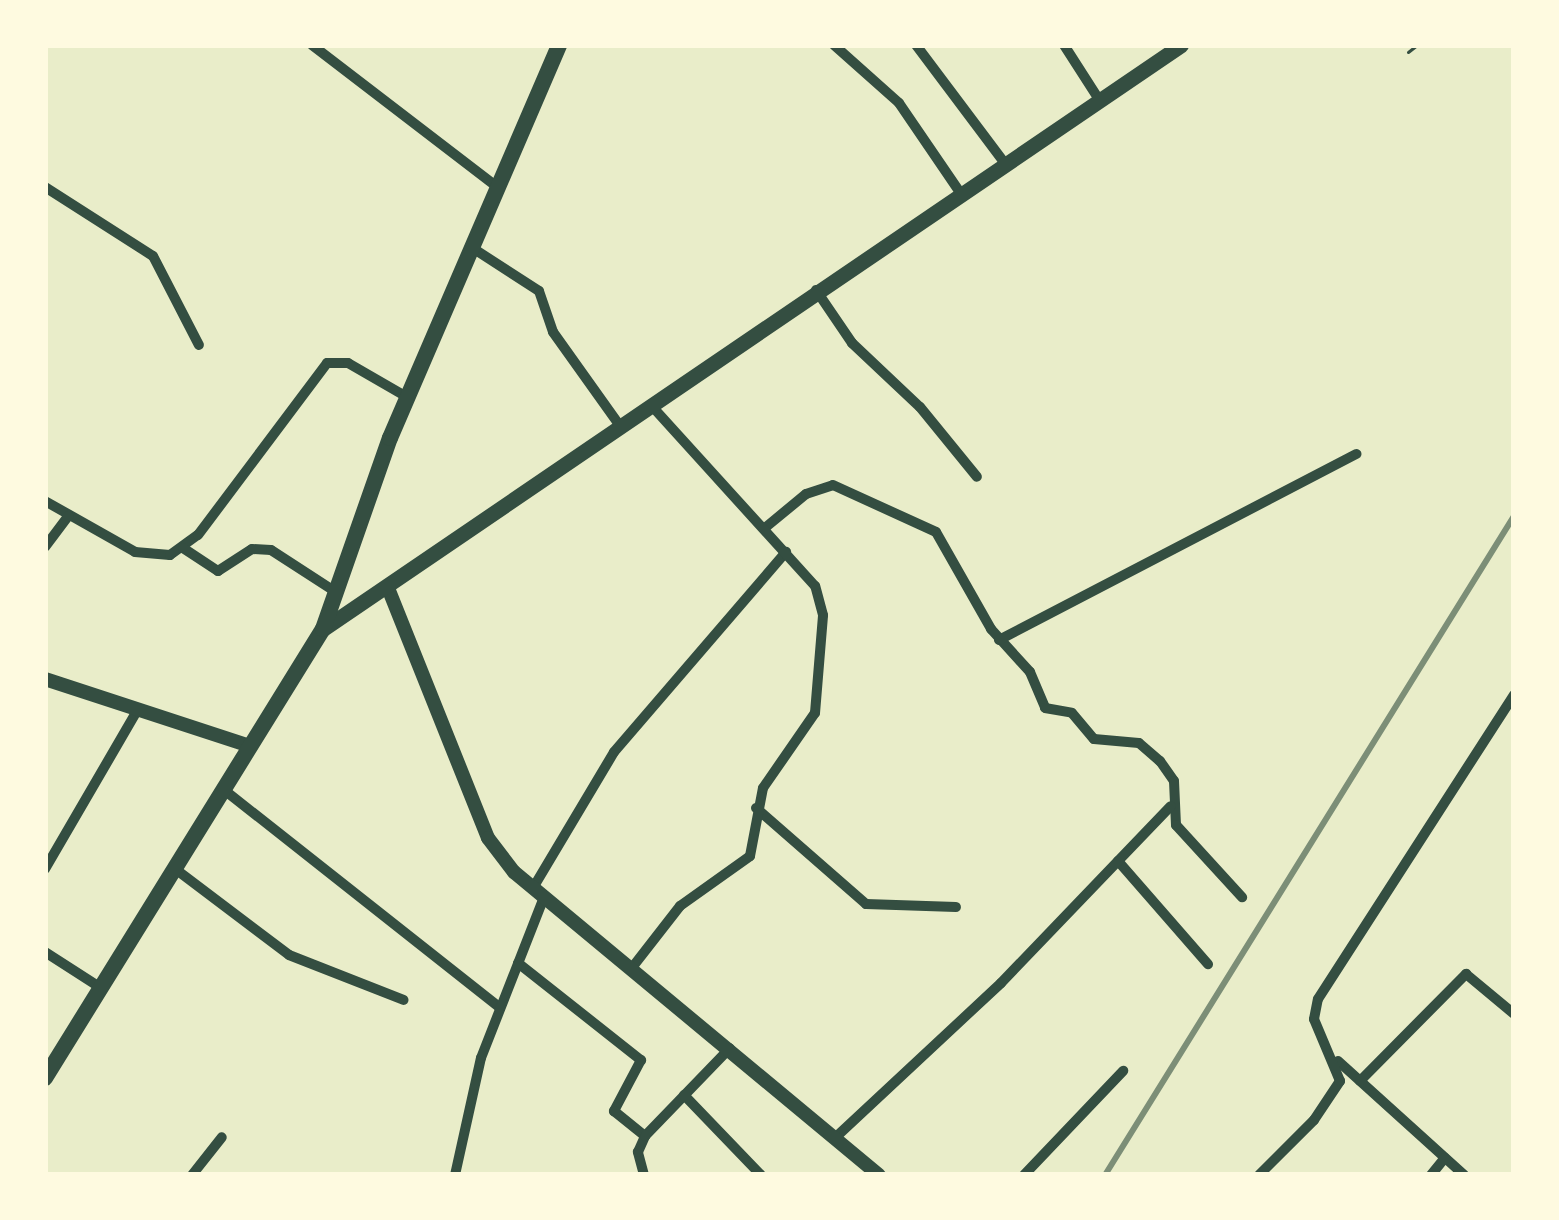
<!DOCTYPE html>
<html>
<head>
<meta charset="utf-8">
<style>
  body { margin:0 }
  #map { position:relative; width:1559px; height:1220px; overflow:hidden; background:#e9edc9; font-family:"Roboto Condensed",sans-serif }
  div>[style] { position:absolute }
  .path>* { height:3px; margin:-1.5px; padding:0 1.5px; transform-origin:1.5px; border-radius:1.5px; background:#344e41 }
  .minor>* { height:10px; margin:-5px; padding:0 5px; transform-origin:5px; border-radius:5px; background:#344e41 }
  .tertiary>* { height:14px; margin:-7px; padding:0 7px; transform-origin:7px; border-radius:7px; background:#344e41 }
  .secondary>* { height:15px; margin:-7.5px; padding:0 7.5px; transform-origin:7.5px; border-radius:7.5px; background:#344e41 }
  .primary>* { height:16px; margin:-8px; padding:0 8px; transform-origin:8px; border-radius:8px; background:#344e41 }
  .rail>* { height:6px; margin:-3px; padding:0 3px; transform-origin:3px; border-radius:3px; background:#7c8e77 }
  span { translate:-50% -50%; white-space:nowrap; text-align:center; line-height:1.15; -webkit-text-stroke:12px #fefae0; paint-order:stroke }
  .frame { position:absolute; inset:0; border:48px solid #fefae0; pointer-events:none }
</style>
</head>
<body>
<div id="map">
  <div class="path">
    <i style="left:1408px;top:52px;width:11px;rotate:-38deg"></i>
  </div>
  <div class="minor">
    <i style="left:312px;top:45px;width:233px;rotate:37.5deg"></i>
    <i style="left:834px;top:45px;width:87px;rotate:41.7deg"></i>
    <i style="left:899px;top:103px;width:107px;rotate:55.7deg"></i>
    <i style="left:916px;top:45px;width:146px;rotate:53.1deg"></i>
    <i style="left:1064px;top:45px;width:67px;rotate:57.3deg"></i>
    <i style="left:45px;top:187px;width:128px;rotate:32.6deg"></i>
    <i style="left:153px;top:256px;width:100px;rotate:62.7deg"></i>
    <i style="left:471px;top:247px;width:81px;rotate:32.9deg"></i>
    <i style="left:539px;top:291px;width:43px;rotate:71.1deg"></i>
    <i style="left:553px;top:332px;width:115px;rotate:54.5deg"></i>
    <i style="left:816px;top:290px;width:64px;rotate:55.8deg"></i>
    <i style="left:852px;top:343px;width:93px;rotate:43.3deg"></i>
    <i style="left:920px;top:407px;width:90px;rotate:50.8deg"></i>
    <i style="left:45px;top:501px;width:103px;rotate:29.5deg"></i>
    <i style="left:135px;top:552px;width:35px;rotate:5deg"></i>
    <i style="left:170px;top:555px;width:34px;rotate:-36deg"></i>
    <i style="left:198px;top:535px;width:215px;rotate:-53.1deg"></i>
    <i style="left:327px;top:363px;width:21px"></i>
    <i style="left:348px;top:363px;width:68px;rotate:30deg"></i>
    <i style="left:766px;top:527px;width:52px;rotate:-39.5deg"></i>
    <i style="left:806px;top:494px;width:28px;rotate:-18deg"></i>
    <i style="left:833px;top:485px;width:113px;rotate:24.5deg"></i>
    <i style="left:936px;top:532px;width:112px;rotate:60.4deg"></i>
    <i style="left:991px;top:629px;width:58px;rotate:47.8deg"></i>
    <i style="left:1030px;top:672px;width:39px;rotate:67deg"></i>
    <i style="left:1045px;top:708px;width:27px;rotate:10deg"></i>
    <i style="left:1072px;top:713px;width:34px;rotate:50deg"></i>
    <i style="left:1094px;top:739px;width:45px;rotate:5.1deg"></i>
    <i style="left:1139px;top:743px;width:28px;rotate:41deg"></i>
    <i style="left:1160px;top:761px;width:24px;rotate:55deg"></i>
    <i style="left:1174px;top:781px;width:44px;rotate:87.4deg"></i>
    <i style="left:1176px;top:825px;width:98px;rotate:47.5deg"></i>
    <i style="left:45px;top:547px;width:39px;rotate:-53deg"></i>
    <i style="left:183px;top:548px;width:42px;rotate:33.3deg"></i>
    <i style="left:218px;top:571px;width:40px;rotate:-32.9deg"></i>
    <i style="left:252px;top:549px;width:19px;rotate:3deg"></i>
    <i style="left:271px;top:550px;width:77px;rotate:32.9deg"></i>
    <i style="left:999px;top:640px;width:403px;rotate:-27.5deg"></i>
    <i style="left:223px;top:789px;width:353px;rotate:38.3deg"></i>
    <i style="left:756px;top:808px;width:146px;rotate:41.1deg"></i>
    <i style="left:866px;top:904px;width:90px;rotate:1.9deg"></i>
    <i style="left:1118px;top:861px;width:137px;rotate:48.9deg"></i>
    <i style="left:174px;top:868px;width:144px;rotate:37.1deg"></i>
    <i style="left:289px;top:955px;width:123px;rotate:21.4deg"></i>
    <i style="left:45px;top:869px;width:185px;rotate:-59.8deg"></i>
    <i style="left:533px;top:888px;width:158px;rotate:-59.2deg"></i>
    <i style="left:614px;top:752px;width:264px;rotate:-49.3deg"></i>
    <i style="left:45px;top:952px;width:67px;rotate:32.7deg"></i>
    <i style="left:518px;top:963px;width:157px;rotate:38.3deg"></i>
    <i style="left:641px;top:1060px;width:58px;rotate:117.9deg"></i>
    <i style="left:614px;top:1111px;width:40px;rotate:39deg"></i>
    <i style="left:631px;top:969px;width:80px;rotate:-52.1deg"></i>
    <i style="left:680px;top:906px;width:86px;rotate:-35.5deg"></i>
    <i style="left:750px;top:856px;width:69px;rotate:-79.2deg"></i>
    <i style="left:763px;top:788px;width:91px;rotate:-55.3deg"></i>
    <i style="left:815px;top:713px;width:98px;rotate:-85.3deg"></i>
    <i style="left:823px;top:615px;width:30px;rotate:-105deg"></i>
    <i style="left:815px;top:586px;width:244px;rotate:-132.2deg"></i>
    <i style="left:1338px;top:1061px;width:170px;rotate:42.1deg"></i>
    <i style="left:1360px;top:1081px;width:151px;rotate:-45.3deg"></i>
    <i style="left:1466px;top:974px;width:62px;rotate:39.8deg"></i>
    <i style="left:684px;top:1095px;width:111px;rotate:46.1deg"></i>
    <i style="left:837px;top:1136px;width:224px;rotate:-43deg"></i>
    <i style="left:1001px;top:983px;width:245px;rotate:-46.2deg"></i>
    <i style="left:192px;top:1175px;width:48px;rotate:-51.7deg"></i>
    <i style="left:455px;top:1175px;width:120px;rotate:-77.5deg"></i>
    <i style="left:481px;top:1058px;width:173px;rotate:-68.6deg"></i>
    <i style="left:644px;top:1175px;width:24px;rotate:-105deg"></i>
    <i style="left:638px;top:1152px;width:17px;rotate:-66deg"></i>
    <i style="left:645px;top:1136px;width:122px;rotate:-46deg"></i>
    <i style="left:1024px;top:1175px;width:144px;rotate:-46.4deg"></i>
    <i style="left:1259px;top:1175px;width:78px;rotate:-45deg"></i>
    <i style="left:1314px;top:1120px;width:47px;rotate:-56.3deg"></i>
    <i style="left:1340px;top:1081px;width:67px;rotate:-112.8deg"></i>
    <i style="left:1314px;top:1019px;width:20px;rotate:-79deg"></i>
    <i style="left:1318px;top:999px;width:362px;rotate:-57.2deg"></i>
    <i style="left:1431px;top:1175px;width:22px;rotate:-51deg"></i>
  </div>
  <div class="tertiary">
    <i style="left:388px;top:588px;width:269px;rotate:68.2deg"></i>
    <i style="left:488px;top:838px;width:43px;rotate:52.6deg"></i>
    <i style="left:514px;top:872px;width:474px;rotate:39.7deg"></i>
    <i style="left:45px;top:679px;width:216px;rotate:18.1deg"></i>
  </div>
  <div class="secondary">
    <i style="left:323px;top:629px;width:1038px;rotate:-34.24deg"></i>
  </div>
  <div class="primary">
    <i style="left:45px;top:1078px;width:528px;rotate:-58.24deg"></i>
    <i style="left:323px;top:629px;width:202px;rotate:-70.7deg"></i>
    <i style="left:390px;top:438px;width:428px;rotate:-66.7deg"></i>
  </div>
  <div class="rail">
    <i style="left:1105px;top:1175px;width:776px;rotate:-58.17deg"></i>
  </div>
  <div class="frame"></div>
</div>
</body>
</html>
